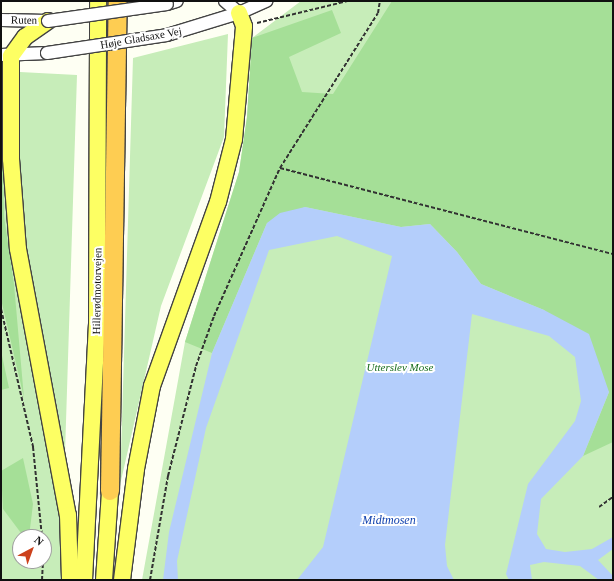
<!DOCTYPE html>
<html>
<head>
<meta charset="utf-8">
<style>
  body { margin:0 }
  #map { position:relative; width:614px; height:581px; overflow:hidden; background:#fefff3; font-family:"Times New Roman",serif }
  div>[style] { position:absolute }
  .green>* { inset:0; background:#c7edb9 }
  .forest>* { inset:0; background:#a5df97 }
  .water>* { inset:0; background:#b4cefb }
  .path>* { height:2px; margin-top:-1px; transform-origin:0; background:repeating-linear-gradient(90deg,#323232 0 4px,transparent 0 6px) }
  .roads { filter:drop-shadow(1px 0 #434343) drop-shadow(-1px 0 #434343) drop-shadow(0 1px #434343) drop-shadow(0 -1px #434343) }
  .minor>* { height:12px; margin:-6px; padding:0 6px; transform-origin:6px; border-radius:6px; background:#fff }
  .major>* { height:16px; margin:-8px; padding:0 8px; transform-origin:8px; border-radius:8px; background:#fdff63 }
  .highway>* { height:18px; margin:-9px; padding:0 9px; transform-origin:9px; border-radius:9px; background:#fecd52 }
  .bridges { filter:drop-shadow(1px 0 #434343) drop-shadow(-1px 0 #434343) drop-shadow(0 1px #434343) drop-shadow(0 -1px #434343) }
  .minor-bridge>* { height:12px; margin:-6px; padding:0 6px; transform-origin:6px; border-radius:6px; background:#fff }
  span { translate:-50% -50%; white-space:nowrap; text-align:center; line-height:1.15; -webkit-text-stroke:4px #fff; paint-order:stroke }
  .street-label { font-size:11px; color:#101010 }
  .park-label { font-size:11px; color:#1a6e1e; font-style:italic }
  .water-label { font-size:12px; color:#0e3fad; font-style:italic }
  .frame { position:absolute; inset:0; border:2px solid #101010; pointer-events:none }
  .north { position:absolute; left:12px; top:529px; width:40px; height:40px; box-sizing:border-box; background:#fff; border:1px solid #9f9f9f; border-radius:50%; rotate:41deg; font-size:11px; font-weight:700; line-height:16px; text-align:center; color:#101010 }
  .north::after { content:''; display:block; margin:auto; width:14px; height:18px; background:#cc411c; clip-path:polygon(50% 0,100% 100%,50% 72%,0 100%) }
</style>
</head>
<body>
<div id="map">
  <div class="green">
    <i style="clip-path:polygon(301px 1px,613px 1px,613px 580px,142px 580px,185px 342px,239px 172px,247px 117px,252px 38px)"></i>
    <i style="clip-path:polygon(228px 34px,224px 137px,161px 306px,120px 485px,133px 58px)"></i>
    <i style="clip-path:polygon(evenodd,1px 71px,77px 75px,61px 580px,1px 580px,1px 71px,20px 537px,44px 537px,44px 561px,20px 561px,20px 537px)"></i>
  </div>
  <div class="forest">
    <i style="clip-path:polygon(392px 1px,613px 1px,613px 442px,583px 456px,609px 392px,544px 310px,481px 284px,457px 252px,430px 224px,401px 227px,305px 207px,267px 223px,212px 353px,185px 342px,239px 172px,247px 117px,252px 38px,332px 10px,341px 33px,289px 57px,302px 92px,333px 94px)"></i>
    <i style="clip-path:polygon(1px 85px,4px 216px,14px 284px,24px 398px,1px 299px)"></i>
    <i style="clip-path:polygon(1px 351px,9px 388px,1px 390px)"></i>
    <i style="clip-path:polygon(23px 458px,33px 504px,29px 537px,24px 537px,3px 509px,1px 471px)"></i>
  </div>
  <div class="water">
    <i style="clip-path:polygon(305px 207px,401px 227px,430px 224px,457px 252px,481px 284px,544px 310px,589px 334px,609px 392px,583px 456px,541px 499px,537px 534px,546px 549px,565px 552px,592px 549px,613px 537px,613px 549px,598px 560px,613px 576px,613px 580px,599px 580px,580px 566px,544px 562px,530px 565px,532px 580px,509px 580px,506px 574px,528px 484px,575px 421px,581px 401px,575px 357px,549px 336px,472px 314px,445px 545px,447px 566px,454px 580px,297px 580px,323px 547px,392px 256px,337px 236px,269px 250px,206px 428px,177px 561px,178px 580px,163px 580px,169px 532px,212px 353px,267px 223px,280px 213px)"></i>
  </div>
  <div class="path">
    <i style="left:257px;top:23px;width:94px;rotate:-13.6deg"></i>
    <i style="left:280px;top:168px;width:344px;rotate:14.5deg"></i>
    <i style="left:1px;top:309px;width:142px;rotate:76.9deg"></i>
    <i style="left:33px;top:447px;width:90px;rotate:84.3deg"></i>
    <i style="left:599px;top:507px;width:17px;rotate:-36deg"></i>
    <i style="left:42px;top:580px;width:19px;rotate:-87deg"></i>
    <i style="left:150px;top:580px;width:106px;rotate:-80.2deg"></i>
    <i style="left:168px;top:476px;width:114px;rotate:-75.7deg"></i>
    <i style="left:196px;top:366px;width:53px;rotate:-70.2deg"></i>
    <i style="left:214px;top:316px;width:162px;rotate:-66deg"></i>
    <i style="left:280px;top:168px;width:183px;rotate:-57.7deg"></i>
    <i style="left:378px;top:13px;width:12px;rotate:-81deg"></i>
  </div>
  <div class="roads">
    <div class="minor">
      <i style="left:225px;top:1px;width:18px;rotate:41deg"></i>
      <i style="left:167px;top:4px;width:10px;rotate:-17deg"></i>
      <i style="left:1px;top:20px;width:47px;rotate:1.2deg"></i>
      <i style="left:167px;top:35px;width:75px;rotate:-17deg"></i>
      <i style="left:239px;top:13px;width:30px;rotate:-24deg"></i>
      <i style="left:1px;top:55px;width:46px;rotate:-2.5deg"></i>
    </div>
    <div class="major">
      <i style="left:48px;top:21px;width:28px;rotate:145deg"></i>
      <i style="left:25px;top:37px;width:24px;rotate:126deg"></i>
      <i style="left:11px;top:56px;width:103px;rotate:90deg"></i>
      <i style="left:11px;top:159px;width:90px;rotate:85.6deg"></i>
      <i style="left:18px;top:249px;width:271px;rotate:79.4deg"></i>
      <i style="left:68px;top:515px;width:65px;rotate:88.2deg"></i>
      <i style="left:84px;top:580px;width:257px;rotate:-87.1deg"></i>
      <i style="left:97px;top:323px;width:322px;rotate:-89.8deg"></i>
      <i style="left:104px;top:580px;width:89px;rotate:-86.1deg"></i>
      <i style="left:122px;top:580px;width:112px;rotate:-82.8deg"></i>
      <i style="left:136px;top:469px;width:85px;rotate:-79.1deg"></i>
      <i style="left:152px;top:386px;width:195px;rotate:-70.3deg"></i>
      <i style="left:218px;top:202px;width:65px;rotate:-75.7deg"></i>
      <i style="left:234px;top:139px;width:113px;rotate:-84.9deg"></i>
      <i style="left:244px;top:26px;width:14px;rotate:-111deg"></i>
    </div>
    <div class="highway">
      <i style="left:110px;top:491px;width:490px;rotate:-89.1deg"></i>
    </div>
  </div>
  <div class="bridges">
    <div class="minor-bridge">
      <i style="left:48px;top:21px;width:120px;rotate:-8.1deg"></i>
      <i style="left:47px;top:53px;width:121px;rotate:-8.5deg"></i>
    </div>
  </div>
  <div class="street-label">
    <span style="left:24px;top:20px;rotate:1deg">Ruten</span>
    <span style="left:141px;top:38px;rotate:-10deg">Høje Gladsaxe Vej</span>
    <span style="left:97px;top:291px;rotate:-89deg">Hillerødmotorvejen</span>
  </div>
  <div class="park-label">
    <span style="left:400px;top:367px">Utterslev Mose</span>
  </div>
  <div class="water-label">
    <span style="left:389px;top:521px">Midtmosen</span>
  </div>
  <div class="frame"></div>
  <div class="north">N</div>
</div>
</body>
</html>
